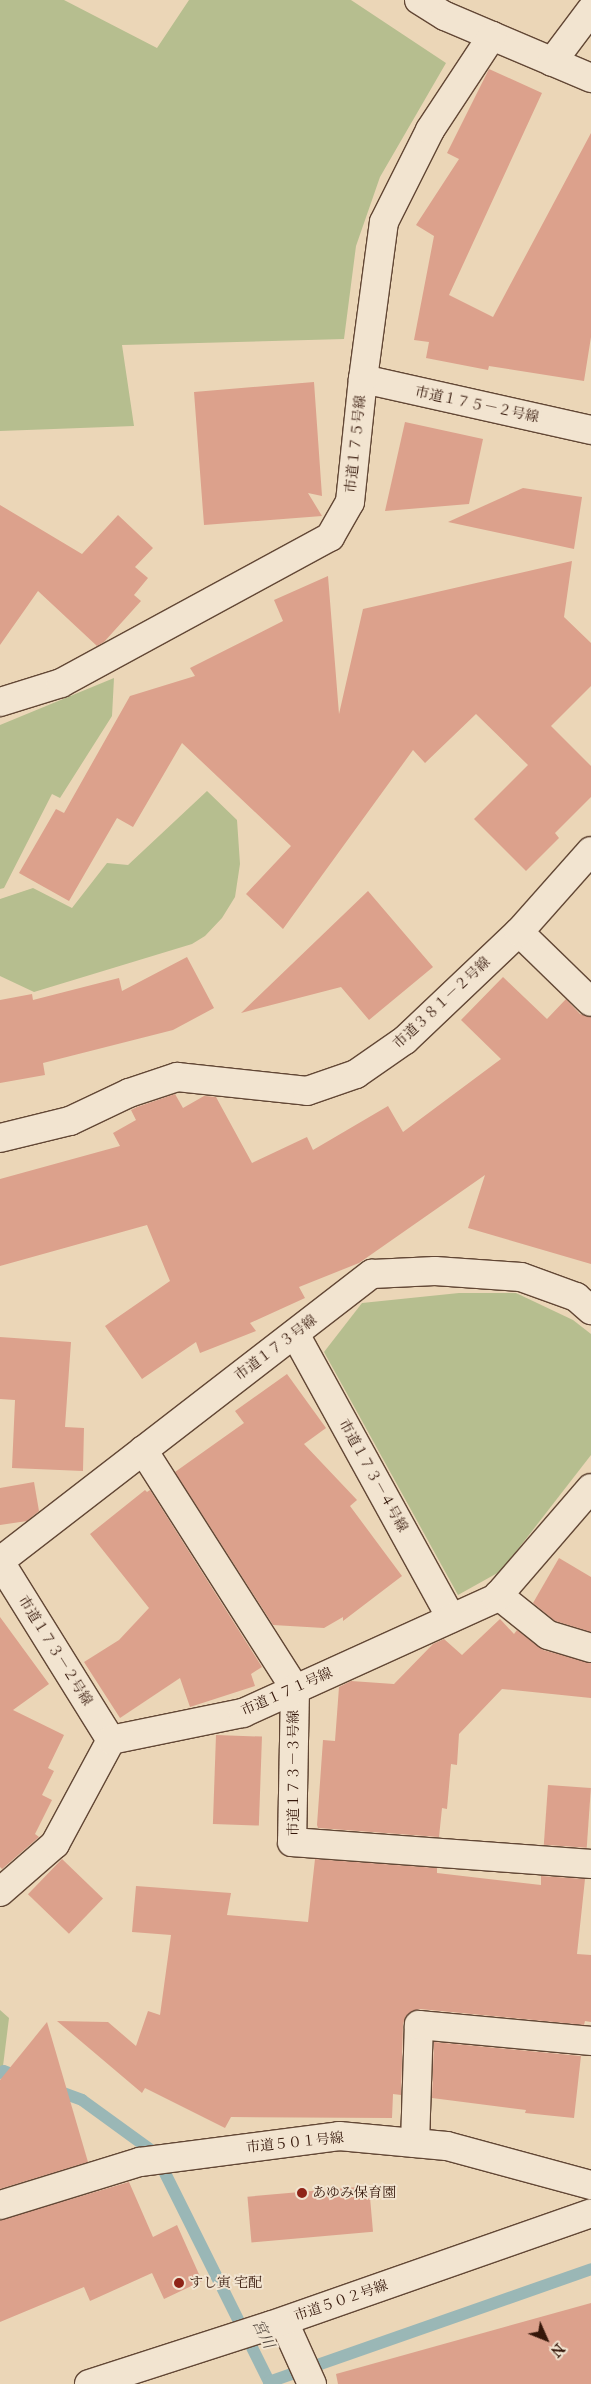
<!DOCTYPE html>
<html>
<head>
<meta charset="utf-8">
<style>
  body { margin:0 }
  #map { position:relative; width:591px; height:2384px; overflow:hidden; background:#ebd6b7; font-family:"IM FELL Great Primer","Noto Serif JP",serif }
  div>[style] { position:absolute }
  .green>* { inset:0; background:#b6be8f }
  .stream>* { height:12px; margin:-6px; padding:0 6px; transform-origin:6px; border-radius:6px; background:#9ab7b6 }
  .building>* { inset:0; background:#dca18c; transform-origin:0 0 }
  .roads { filter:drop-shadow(1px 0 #624735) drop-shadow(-1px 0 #624735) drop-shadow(0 1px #624735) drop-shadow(0 -1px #624735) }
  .street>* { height:28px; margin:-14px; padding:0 14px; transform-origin:14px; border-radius:14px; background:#f2e4d0 }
  .secondary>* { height:28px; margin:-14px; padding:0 14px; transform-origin:14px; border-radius:14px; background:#f2e4d0 }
  .dots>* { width:14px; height:14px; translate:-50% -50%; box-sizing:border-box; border:2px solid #f2e4d0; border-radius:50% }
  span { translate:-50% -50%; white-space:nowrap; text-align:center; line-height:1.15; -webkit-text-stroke:4px #f2e4d0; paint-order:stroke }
  .street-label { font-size:14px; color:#35170a }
  .poi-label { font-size:14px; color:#35170a }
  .left { translate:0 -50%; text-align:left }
  .water-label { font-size:15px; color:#53473e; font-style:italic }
  .north { position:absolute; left:521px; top:2314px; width:50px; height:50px; -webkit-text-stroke:4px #f2e4d0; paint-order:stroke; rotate:134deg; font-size:14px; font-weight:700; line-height:20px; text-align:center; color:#35170a }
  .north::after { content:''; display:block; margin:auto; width:18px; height:22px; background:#35170a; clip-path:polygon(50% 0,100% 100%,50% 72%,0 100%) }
</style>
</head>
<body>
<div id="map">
  <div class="green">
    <i style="clip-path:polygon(0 0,64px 0,157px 48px,189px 0,351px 0,446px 63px,380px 177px,356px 246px,344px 339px,122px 345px,134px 426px,0 431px)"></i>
    <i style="clip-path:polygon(114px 678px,112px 716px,60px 798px,52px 794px,4px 888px,0 889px,0 725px)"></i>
    <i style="clip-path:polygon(207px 791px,237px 820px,240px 864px,235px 897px,222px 918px,205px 936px,192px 944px,34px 992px,0 976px,0 899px,33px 888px,72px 908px,107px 863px,128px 865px)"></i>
    <i style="clip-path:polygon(459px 1293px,516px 1293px,573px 1320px,591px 1334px,591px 1455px,501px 1571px,458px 1595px,324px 1352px,362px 1303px)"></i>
    <i style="clip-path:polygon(0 2010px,9px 2018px,3px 2066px,0 2067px)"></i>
  </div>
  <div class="stream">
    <i style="left:0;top:2073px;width:4px;rotate:-27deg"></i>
    <i style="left:4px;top:2071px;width:19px;rotate:21deg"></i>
    <i style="left:52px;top:2089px;width:32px;rotate:20deg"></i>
    <i style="left:82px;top:2100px;width:90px;rotate:36deg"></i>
    <i style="left:155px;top:2153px;width:258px;rotate:63.5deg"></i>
    <i style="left:269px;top:2382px;width:341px;rotate:-19.3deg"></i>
  </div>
  <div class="building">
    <i style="clip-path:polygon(489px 69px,542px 93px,449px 295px,493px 317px,591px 133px,591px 337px,584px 381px,489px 366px,488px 370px,426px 358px,429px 342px,414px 340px,434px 236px,416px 225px,459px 159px,447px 153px)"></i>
    <i style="clip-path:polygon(314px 382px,322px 496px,308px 493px,322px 516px,204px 525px,194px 392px)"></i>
    <i style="clip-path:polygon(405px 422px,483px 439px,469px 504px,385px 511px)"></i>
    <i style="clip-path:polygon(523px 488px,582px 497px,574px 549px,448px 522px)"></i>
    <i style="clip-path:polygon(0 505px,82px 554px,118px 515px,153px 548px,135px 567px,148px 578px,134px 595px,141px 601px,104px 642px,97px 646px,38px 591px,0 645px)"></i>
    <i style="clip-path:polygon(572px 561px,564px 617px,591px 643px,591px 686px,551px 726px,591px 766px,591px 797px,555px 833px,559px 838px,526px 871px,474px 819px,528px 765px,476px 714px,425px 763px,413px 750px,283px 929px,246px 894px,291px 846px,182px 743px,133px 827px,117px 818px,69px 901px,19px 873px,56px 809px,64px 813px,130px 696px,195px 676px,190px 668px,283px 621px,274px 600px,328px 576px,339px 714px,363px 609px)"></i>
    <i style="clip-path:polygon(368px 891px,433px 967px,369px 1020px,341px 987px,241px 1013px)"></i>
    <i style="clip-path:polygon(187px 957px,214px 1008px,173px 1030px,43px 1063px,45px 1075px,0 1083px,0 1000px,32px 994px,33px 1000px,119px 978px,122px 991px)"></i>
    <i style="clip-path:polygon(503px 977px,547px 1019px,566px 999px,580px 1014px,591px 1017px,591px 1264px,468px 1228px,485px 1175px,359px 1263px,299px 1287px,305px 1298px,250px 1323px,256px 1331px,200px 1353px,196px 1342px,142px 1379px,105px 1326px,170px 1281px,147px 1225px,0 1266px,0 1179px,120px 1146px,113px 1133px,136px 1120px,131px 1110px,137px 1107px,175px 1094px,183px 1108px,204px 1096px,216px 1097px,252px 1163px,307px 1137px,313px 1150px,388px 1106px,403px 1132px,501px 1059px,461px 1020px)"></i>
    <i style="clip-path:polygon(0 1337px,71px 1342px,65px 1427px,84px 1428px,83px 1471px,12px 1468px,15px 1400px,0 1399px)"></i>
    <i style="clip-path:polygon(287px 1374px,326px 1428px,304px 1444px,357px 1500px,350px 1506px,402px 1576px,343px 1621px,343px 1617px,324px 1628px,273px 1625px,175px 1472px,244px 1423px,235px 1411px)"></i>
    <i style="clip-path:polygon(34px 1482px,39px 1511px,27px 1521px,0 1525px,0 1488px)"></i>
    <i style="clip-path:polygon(145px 1490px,147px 1492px,150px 1490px,262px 1667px,251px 1674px,255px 1686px,190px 1707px,180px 1678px,120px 1718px,84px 1662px,119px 1640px,149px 1608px,90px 1534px)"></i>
    <i style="clip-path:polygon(559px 1558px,591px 1577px,591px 1632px,555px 1621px,533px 1603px)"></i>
    <i style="clip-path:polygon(0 1617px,49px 1684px,13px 1710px,64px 1735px,48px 1768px,54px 1771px,42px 1795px,52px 1800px,35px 1834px,39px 1837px,2px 1869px,0 1867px)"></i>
    <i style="clip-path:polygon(500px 1619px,514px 1634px,517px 1630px,543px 1650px,591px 1663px,591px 1698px,502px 1689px,459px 1734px,457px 1765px,451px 1764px,447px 1809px,442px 1808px,439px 1837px,318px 1828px,317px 1825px,323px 1740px,335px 1741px,339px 1687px,351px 1681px,394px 1684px,433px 1644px,444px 1639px,462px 1655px)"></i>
    <i style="left:216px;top:1735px;width:46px;height:89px;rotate:2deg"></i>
    <i style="left:548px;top:1785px;width:43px;height:60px;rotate:4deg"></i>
    <i style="left:62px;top:1859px;width:57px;height:49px;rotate:44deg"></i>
    <i style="clip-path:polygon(315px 1859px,437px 1868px,437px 1873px,541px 1885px,541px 1876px,585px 1879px,577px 1954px,591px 1955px,591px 2022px,585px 2021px,584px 2025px,420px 2009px,413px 2011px,406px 2016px,403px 2024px,401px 2095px,393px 2094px,392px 2118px,231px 2117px,225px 2128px,145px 2088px,142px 2093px,57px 2021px,108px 2022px,136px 2046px,148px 2011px,160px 2015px,171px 1935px,132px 1932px,136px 1886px,231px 1893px,227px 1915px,308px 1922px)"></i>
    <i style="clip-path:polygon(47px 2022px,88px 2162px,0 2189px,0 2080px)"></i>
    <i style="clip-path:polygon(434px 2042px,581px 2056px,574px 2118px,525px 2113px,526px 2110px,432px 2098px)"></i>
    <i style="clip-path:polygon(129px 2182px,153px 2237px,177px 2225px,202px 2281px,164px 2299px,152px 2273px,90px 2301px,84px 2287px,0 2322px,0 2220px)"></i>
    <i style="left:369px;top:2186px;width:46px;height:122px;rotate:85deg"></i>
    <i style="clip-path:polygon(591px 2303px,591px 2384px,338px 2384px,336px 2374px)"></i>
  </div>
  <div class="roads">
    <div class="street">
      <i style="left:419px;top:0;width:31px;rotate:32deg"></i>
      <i style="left:445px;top:16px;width:159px;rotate:23deg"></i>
      <i style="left:552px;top:62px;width:65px;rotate:-53.1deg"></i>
      <i style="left:363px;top:379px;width:234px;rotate:12.6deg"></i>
      <i style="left:0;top:702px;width:64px;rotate:-17.3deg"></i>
      <i style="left:61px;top:683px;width:306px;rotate:-28.5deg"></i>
      <i style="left:330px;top:537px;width:40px;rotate:-60.3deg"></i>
      <i style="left:350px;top:502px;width:124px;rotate:-84deg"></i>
      <i style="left:363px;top:379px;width:158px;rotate:-82.4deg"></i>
      <i style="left:384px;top:222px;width:103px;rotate:-63.4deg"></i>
      <i style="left:430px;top:130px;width:113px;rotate:-56.6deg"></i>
      <i style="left:519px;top:932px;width:100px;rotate:44.2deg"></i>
      <i style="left:0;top:1138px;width:72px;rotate:-13.7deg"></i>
      <i style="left:70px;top:1121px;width:65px;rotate:-25.4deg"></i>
      <i style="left:129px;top:1093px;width:51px;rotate:-18.4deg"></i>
      <i style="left:177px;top:1077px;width:131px;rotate:6.1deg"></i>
      <i style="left:307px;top:1091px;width:52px;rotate:-19.1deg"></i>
      <i style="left:356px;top:1074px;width:60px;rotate:-34.8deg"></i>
      <i style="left:405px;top:1040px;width:157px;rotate:-43.5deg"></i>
      <i style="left:519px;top:932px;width:108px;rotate:-48.4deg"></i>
      <i style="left:295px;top:1334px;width:324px;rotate:61.2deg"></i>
      <i style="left:143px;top:1450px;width:283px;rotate:57.5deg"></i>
      <i style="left:295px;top:1689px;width:153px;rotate:91.1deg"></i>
      <i style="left:292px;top:1842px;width:300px;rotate:4.2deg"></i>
      <i style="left:0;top:1561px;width:470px;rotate:-37.7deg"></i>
      <i style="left:372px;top:1274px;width:63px;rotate:-2.7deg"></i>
      <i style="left:435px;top:1271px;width:86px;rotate:4deg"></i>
      <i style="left:521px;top:1277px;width:59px;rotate:20deg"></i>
      <i style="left:576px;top:1297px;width:20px;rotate:41deg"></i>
      <i style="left:0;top:1562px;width:210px;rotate:58.1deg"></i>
      <i style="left:498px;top:1595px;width:64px;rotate:38.7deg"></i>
      <i style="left:548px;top:1635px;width:45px;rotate:16.8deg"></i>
      <i style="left:0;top:1892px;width:73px;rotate:-41.1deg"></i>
      <i style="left:55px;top:1844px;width:118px;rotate:-61.7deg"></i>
      <i style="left:111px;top:1740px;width:135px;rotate:-11.6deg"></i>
      <i style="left:243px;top:1713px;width:278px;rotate:-24.4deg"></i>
      <i style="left:496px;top:1598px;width:145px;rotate:-49.2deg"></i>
      <i style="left:415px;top:2143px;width:118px;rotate:-88.1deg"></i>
      <i style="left:419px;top:2025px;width:173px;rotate:5.3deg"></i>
      <i style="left:0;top:2205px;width:146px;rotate:-17.1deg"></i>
      <i style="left:140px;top:2162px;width:201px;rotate:-7.4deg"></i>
      <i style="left:339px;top:2136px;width:108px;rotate:5.3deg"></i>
      <i style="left:447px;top:2146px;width:149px;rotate:15.2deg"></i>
      <i style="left:284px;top:2322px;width:68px;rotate:65.7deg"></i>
    </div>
    <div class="secondary">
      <i style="left:89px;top:2384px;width:192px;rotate:-17.9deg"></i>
      <i style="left:272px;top:2325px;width:338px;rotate:-19.3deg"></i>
    </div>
  </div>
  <div class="dots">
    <i style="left:302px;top:2193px;background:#8f2418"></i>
    <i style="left:179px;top:2283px;background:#8f2418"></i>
  </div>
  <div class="street-label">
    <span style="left:477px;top:405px;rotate:12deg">市道１７５－２号線</span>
    <span style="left:356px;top:444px;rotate:-84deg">市道１７５号線</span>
    <span style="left:442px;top:1003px;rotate:-43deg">市道３８１－２号線</span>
    <span style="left:276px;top:1348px;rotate:-37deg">市道１７３号線</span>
    <span style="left:373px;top:1476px;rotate:61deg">市道１７３－４号線</span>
    <span style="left:55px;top:1651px;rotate:58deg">市道１７３－２号線</span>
    <span style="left:287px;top:1692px;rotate:-24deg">市道１７１号線</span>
    <span style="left:294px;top:1773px;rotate:-90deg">市道１７３－３号線</span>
    <span style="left:295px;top:2143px;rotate:-6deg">市道５０１号線</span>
    <span style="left:341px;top:2301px;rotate:-19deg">市道５０２号線</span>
  </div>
  <div class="poi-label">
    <span class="left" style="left:312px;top:2193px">あゆみ保育園</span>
    <span class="left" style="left:189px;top:2283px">すし寅 宅配</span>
  </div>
  <div class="water-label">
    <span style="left:263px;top:2334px;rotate:64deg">宮川</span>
  </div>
  <div class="north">N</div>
</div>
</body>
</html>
